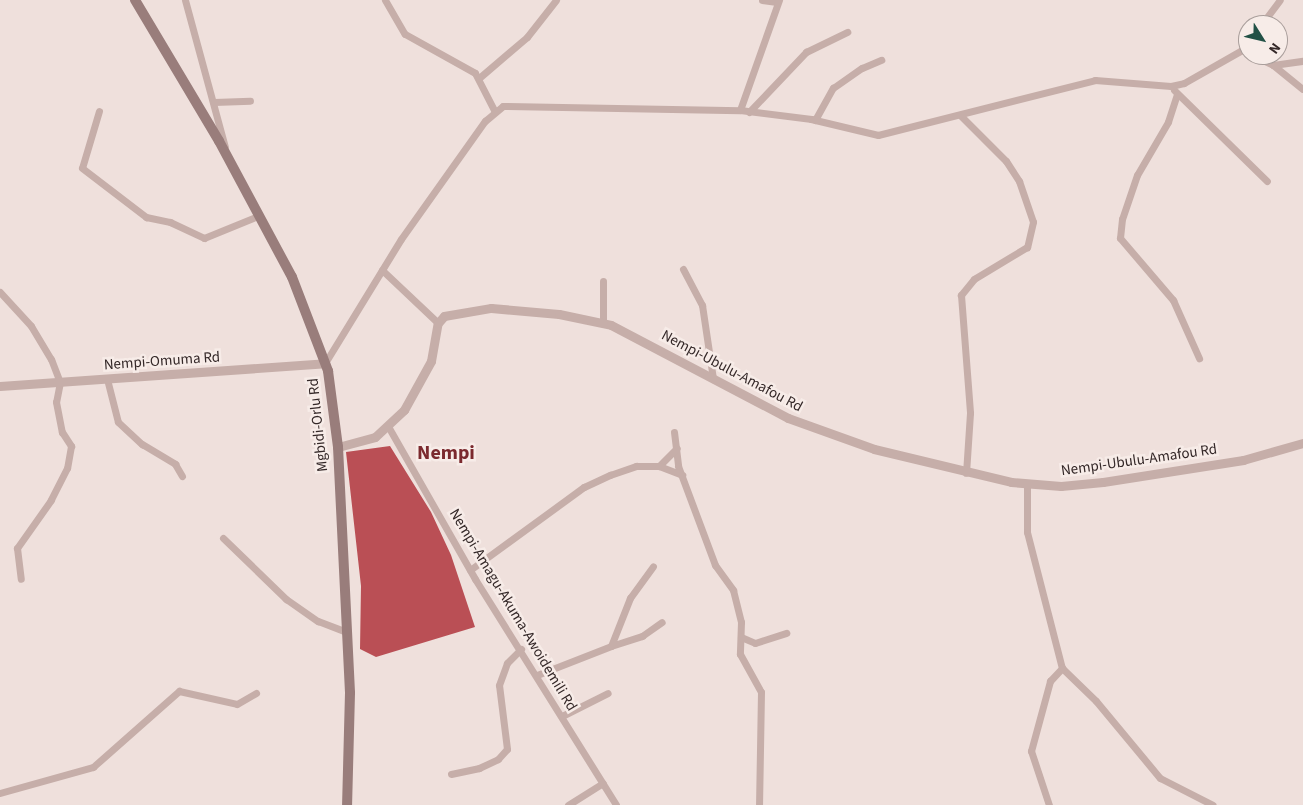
<!DOCTYPE html>
<html>
<head>
<meta charset="utf-8">
<style>
  body { margin:0 }
  #map { position:relative; width:1303px; height:805px; overflow:hidden; background:#efe0dc; font-family:"Source Sans 3",sans-serif }
  div>[style] { position:absolute }
  .building>* { inset:0; background:#ba4f55 }
  .minor>* { height:7px; margin:-3.5px; padding:0 3.5px; transform-origin:3.5px; border-radius:3.5px; background:#c6aea9 }
  .tertiary>* { height:9px; margin:-4.5px; padding:0 4.5px; transform-origin:4.5px; border-radius:4.5px; background:#c6aea9 }
  .secondary>* { height:10px; margin:-5px; padding:0 5px; transform-origin:5px; border-radius:5px; background:#997d7b }
  span { translate:-50% -50%; white-space:nowrap; text-align:center; line-height:1.15; -webkit-text-stroke:5px #f7ece8; paint-order:stroke }
  .street-label { font-size:15px; color:#342828 }
  .district-label { font-size:20px; color:#7b292e; font-weight:700 }
  .north { position:absolute; left:1238px; top:15px; width:50px; height:50px; box-sizing:border-box; background:#f7ece8; border:1px solid #a99e9b; border-radius:50%; rotate:126deg; font-size:14px; font-weight:700; line-height:20px; text-align:center; color:#342828 }
  .north::after { content:''; display:block; margin:auto; width:18px; height:22px; background:#225146; clip-path:polygon(50% 0,100% 100%,50% 72%,0 100%) }
</style>
</head>
<body>
<div id="map">
  <div class="building">
    <i style="clip-path:polygon(390px 446px,431px 512px,451px 555px,475px 627px,376px 657px,360px 649px,361px 586px,346px 452px)"></i>
  </div>
  <div class="minor">
    <i style="left:185px;top:0;width:152px;rotate:74.8deg"></i>
    <i style="left:385px;top:0;width:39px;rotate:60deg"></i>
    <i style="left:405px;top:34px;width:80px;rotate:29.1deg"></i>
    <i style="left:475px;top:73px;width:42px;rotate:62.8deg"></i>
    <i style="left:762px;top:0;width:15px;rotate:8deg"></i>
    <i style="left:1261px;top:25px;width:31px;rotate:-53deg"></i>
    <i style="left:1252px;top:55px;width:23px;rotate:25deg"></i>
    <i style="left:1273px;top:65px;width:30px;rotate:-8deg"></i>
    <i style="left:1273px;top:65px;width:38px;rotate:39deg"></i>
    <i style="left:479px;top:78px;width:63px;rotate:-40.5deg"></i>
    <i style="left:527px;top:37px;width:47px;rotate:-51.9deg"></i>
    <i style="left:1174px;top:90px;width:130px;rotate:44.4deg"></i>
    <i style="left:1177px;top:94px;width:29px;rotate:108deg"></i>
    <i style="left:1168px;top:122px;width:61px;rotate:120.3deg"></i>
    <i style="left:1137px;top:175px;width:46px;rotate:108.8deg"></i>
    <i style="left:1122px;top:219px;width:19px;rotate:96deg"></i>
    <i style="left:1120px;top:238px;width:82px;rotate:49.5deg"></i>
    <i style="left:1173px;top:300px;width:64px;rotate:65.9deg"></i>
    <i style="left:214px;top:102px;width:36px;rotate:-2deg"></i>
    <i style="left:740px;top:110px;width:117px;rotate:-70.5deg"></i>
    <i style="left:99px;top:111px;width:59px;rotate:106.6deg"></i>
    <i style="left:82px;top:168px;width:81px;rotate:37.4deg"></i>
    <i style="left:146px;top:217px;width:25px;rotate:12deg"></i>
    <i style="left:170px;top:222px;width:38px;rotate:25deg"></i>
    <i style="left:204px;top:238px;width:58px;rotate:-22.2deg"></i>
    <i style="left:749px;top:112px;width:83px;rotate:-46.5deg"></i>
    <i style="left:806px;top:52px;width:46px;rotate:-26deg"></i>
    <i style="left:960px;top:115px;width:65px;rotate:45deg"></i>
    <i style="left:1006px;top:161px;width:24px;rotate:57deg"></i>
    <i style="left:1019px;top:181px;width:43px;rotate:71.1deg"></i>
    <i style="left:1033px;top:222px;width:26px;rotate:103deg"></i>
    <i style="left:1027px;top:247px;width:62px;rotate:148.9deg"></i>
    <i style="left:974px;top:279px;width:21px;rotate:129deg"></i>
    <i style="left:961px;top:295px;width:118px;rotate:85.6deg"></i>
    <i style="left:970px;top:413px;width:60px;rotate:93.8deg"></i>
    <i style="left:815px;top:120px;width:37px;rotate:-61deg"></i>
    <i style="left:833px;top:88px;width:35px;rotate:-35deg"></i>
    <i style="left:862px;top:68px;width:21px;rotate:-23deg"></i>
    <i style="left:683px;top:269px;width:41px;rotate:62.2deg"></i>
    <i style="left:702px;top:305px;width:75px;rotate:81.5deg"></i>
    <i style="left:382px;top:270px;width:77px;rotate:43.4deg"></i>
    <i style="left:603px;top:281px;width:42px;rotate:90deg"></i>
    <i style="left:0;top:292px;width:46px;rotate:47.6deg"></i>
    <i style="left:31px;top:326px;width:39px;rotate:59deg"></i>
    <i style="left:51px;top:359px;width:25px;rotate:69deg"></i>
    <i style="left:60px;top:382px;width:20px;rotate:101deg"></i>
    <i style="left:56px;top:402px;width:31px;rotate:79deg"></i>
    <i style="left:62px;top:432px;width:17px;rotate:57deg"></i>
    <i style="left:71px;top:446px;width:22px;rotate:100deg"></i>
    <i style="left:67px;top:468px;width:36px;rotate:117deg"></i>
    <i style="left:51px;top:500px;width:59px;rotate:125.3deg"></i>
    <i style="left:17px;top:548px;width:31px;rotate:83deg"></i>
    <i style="left:325px;top:363px;width:145px;rotate:-58.5deg"></i>
    <i style="left:401px;top:239px;width:145px;rotate:-54.6deg"></i>
    <i style="left:485px;top:121px;width:23px;rotate:-40deg"></i>
    <i style="left:503px;top:106px;width:237px;rotate:1deg"></i>
    <i style="left:740px;top:110px;width:72px;rotate:7.2deg"></i>
    <i style="left:811px;top:119px;width:69px;rotate:13.4deg"></i>
    <i style="left:878px;top:135px;width:224px;rotate:-14.2deg"></i>
    <i style="left:1095px;top:80px;width:76px;rotate:4.5deg"></i>
    <i style="left:1171px;top:86px;width:13px;rotate:-13deg"></i>
    <i style="left:1184px;top:83px;width:67px;rotate:-29.6deg"></i>
    <i style="left:1242px;top:50px;width:11px;rotate:-56deg"></i>
    <i style="left:107px;top:379px;width:44px;rotate:75.7deg"></i>
    <i style="left:118px;top:422px;width:33px;rotate:43deg"></i>
    <i style="left:142px;top:444px;width:39px;rotate:31deg"></i>
    <i style="left:175px;top:464px;width:14px;rotate:60deg"></i>
    <i style="left:389px;top:428px;width:174px;rotate:60.3deg"></i>
    <i style="left:475px;top:579px;width:266px;rotate:58deg"></i>
    <i style="left:674px;top:432px;width:34px;rotate:83deg"></i>
    <i style="left:678px;top:466px;width:106px;rotate:69.5deg"></i>
    <i style="left:715px;top:565px;width:31px;rotate:54deg"></i>
    <i style="left:733px;top:590px;width:33px;rotate:76deg"></i>
    <i style="left:741px;top:622px;width:32px;rotate:92deg"></i>
    <i style="left:740px;top:654px;width:43px;rotate:61.1deg"></i>
    <i style="left:761px;top:692px;width:113px;rotate:91deg"></i>
    <i style="left:659px;top:466px;width:25px;rotate:-45deg"></i>
    <i style="left:1027px;top:484px;width:48px;rotate:90deg"></i>
    <i style="left:1027px;top:532px;width:140px;rotate:75.6deg"></i>
    <i style="left:1062px;top:668px;width:47px;rotate:44.1deg"></i>
    <i style="left:1096px;top:701px;width:100px;rotate:50.3deg"></i>
    <i style="left:1160px;top:778px;width:59px;rotate:27deg"></i>
    <i style="left:223px;top:538px;width:88px;rotate:44.1deg"></i>
    <i style="left:286px;top:599px;width:39px;rotate:35deg"></i>
    <i style="left:318px;top:621px;width:31px;rotate:21deg"></i>
    <i style="left:470px;top:570px;width:141px;rotate:-36.1deg"></i>
    <i style="left:584px;top:487px;width:29px;rotate:-25deg"></i>
    <i style="left:610px;top:475px;width:28px;rotate:-19deg"></i>
    <i style="left:636px;top:466px;width:23px"></i>
    <i style="left:659px;top:466px;width:25px;rotate:21deg"></i>
    <i style="left:741px;top:637px;width:15px;rotate:23deg"></i>
    <i style="left:755px;top:643px;width:33px;rotate:-18deg"></i>
    <i style="left:611px;top:646px;width:33px;rotate:-18deg"></i>
    <i style="left:642px;top:636px;width:24px;rotate:-35deg"></i>
    <i style="left:537px;top:675px;width:79px;rotate:-21.4deg"></i>
    <i style="left:611px;top:646px;width:52px;rotate:-68.4deg"></i>
    <i style="left:630px;top:598px;width:39px;rotate:-54deg"></i>
    <i style="left:562px;top:716px;width:51px;rotate:-26.6deg"></i>
    <i style="left:451px;top:774px;width:29px;rotate:-12deg"></i>
    <i style="left:479px;top:768px;width:21px;rotate:-25deg"></i>
    <i style="left:498px;top:759px;width:13px;rotate:-48deg"></i>
    <i style="left:507px;top:749px;width:64px;rotate:-97.1deg"></i>
    <i style="left:499px;top:685px;width:23px;rotate:-70deg"></i>
    <i style="left:507px;top:663px;width:20px;rotate:-45deg"></i>
    <i style="left:0;top:793px;width:97px;rotate:-15.6deg"></i>
    <i style="left:93px;top:767px;width:115px;rotate:-41.5deg"></i>
    <i style="left:179px;top:691px;width:59px;rotate:12.6deg"></i>
    <i style="left:237px;top:704px;width:22px;rotate:-30deg"></i>
    <i style="left:568px;top:805px;width:41px;rotate:-32.2deg"></i>
    <i style="left:1049px;top:805px;width:57px;rotate:-108.4deg"></i>
    <i style="left:1031px;top:751px;width:73px;rotate:-74.8deg"></i>
    <i style="left:1050px;top:681px;width:18px;rotate:-47deg"></i>
  </div>
  <div class="tertiary">
    <i style="left:0;top:386px;width:326px;rotate:-4deg"></i>
    <i style="left:338px;top:447px;width:38px;rotate:-15deg"></i>
    <i style="left:375px;top:437px;width:40px;rotate:-43deg"></i>
    <i style="left:404px;top:410px;width:56px;rotate:-61.1deg"></i>
    <i style="left:431px;top:361px;width:39px;rotate:-80deg"></i>
    <i style="left:438px;top:323px;width:9px;rotate:-49deg"></i>
    <i style="left:444px;top:316px;width:48px;rotate:-9.7deg"></i>
    <i style="left:491px;top:308px;width:68px;rotate:5deg"></i>
    <i style="left:559px;top:314px;width:53px;rotate:11.9deg"></i>
    <i style="left:611px;top:325px;width:200px;rotate:27.7deg"></i>
    <i style="left:788px;top:418px;width:91px;rotate:19.8deg"></i>
    <i style="left:874px;top:449px;width:141px;rotate:13.5deg"></i>
    <i style="left:1011px;top:482px;width:50px;rotate:4.6deg"></i>
    <i style="left:1061px;top:486px;width:42px;rotate:-5.4deg"></i>
    <i style="left:1103px;top:482px;width:142px;rotate:-8.9deg"></i>
    <i style="left:1243px;top:460px;width:62px;rotate:-15.8deg"></i>
  </div>
  <div class="secondary">
    <i style="left:135px;top:0;width:164px;rotate:59.2deg"></i>
    <i style="left:219px;top:141px;width:154px;rotate:61.8deg"></i>
    <i style="left:292px;top:277px;width:101px;rotate:69deg"></i>
    <i style="left:328px;top:371px;width:77px;rotate:82.5deg"></i>
    <i style="left:338px;top:447px;width:246px;rotate:87.2deg"></i>
    <i style="left:350px;top:693px;width:112px;rotate:91.5deg"></i>
  </div>
  <div class="street-label">
    <span style="left:162px;top:361px;rotate:-4deg">Nempi-Omuma Rd</span>
    <span style="left:732px;top:371px;rotate:28deg">Nempi-Ubulu-Amafou Rd</span>
    <span style="left:318px;top:425px;rotate:-96deg">Mgbidi-Orlu Rd</span>
    <span style="left:1139px;top:460px;rotate:-8deg">Nempi-Ubulu-Amafou Rd</span>
    <span style="left:513px;top:610px;rotate:59deg">Nempi-Amagu-Akuma-Awoidemili Rd</span>
  </div>
  <div class="district-label">
    <span style="left:446px;top:453px">Nempi</span>
  </div>
  <div class="north">N</div>
</div>
</body>
</html>
